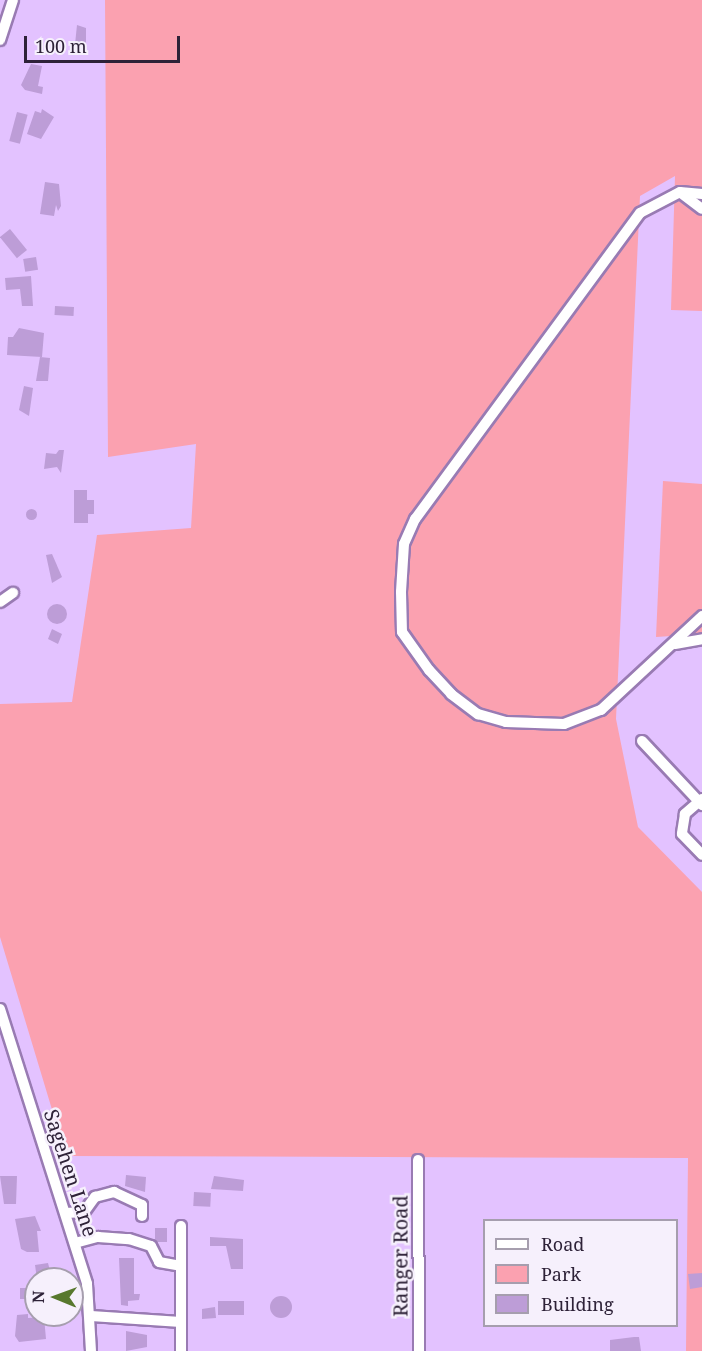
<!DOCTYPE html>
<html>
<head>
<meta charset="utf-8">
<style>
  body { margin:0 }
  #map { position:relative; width:702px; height:1351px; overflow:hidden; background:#e3c2ff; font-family:"Noto Serif",serif }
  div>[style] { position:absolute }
  .green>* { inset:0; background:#fba1b0 }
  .building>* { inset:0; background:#bd9dd7; transform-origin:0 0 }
  .round { border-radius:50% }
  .roads { filter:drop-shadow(2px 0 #997bb3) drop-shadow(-2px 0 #997bb3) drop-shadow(0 2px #997bb3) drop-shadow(0 -2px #997bb3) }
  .minor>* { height:10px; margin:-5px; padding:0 5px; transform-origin:5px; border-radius:5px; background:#fff }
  span { translate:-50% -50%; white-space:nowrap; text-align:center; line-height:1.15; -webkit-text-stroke:5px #f6f0fc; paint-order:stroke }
  .street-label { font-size:20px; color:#2e2238 }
  .legend { position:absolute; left:483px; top:1219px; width:195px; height:108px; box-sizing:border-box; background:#f6f0fc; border:2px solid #a69eae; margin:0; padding:8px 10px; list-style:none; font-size:18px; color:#2e2238 }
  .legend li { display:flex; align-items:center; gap:12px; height:30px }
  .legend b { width:30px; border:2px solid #a69eae }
  .north { position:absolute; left:24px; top:1267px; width:60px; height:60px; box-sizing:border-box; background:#f6f0fc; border:2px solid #a69eae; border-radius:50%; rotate:271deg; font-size:16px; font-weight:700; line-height:24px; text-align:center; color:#2e2238 }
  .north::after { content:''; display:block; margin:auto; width:21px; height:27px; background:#58782e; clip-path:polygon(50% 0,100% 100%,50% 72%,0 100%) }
  .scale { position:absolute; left:24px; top:36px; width:156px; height:27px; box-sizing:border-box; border:3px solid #2e2238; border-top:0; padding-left:8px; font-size:18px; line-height:21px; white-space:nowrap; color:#2e2238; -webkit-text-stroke:4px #f6f0fc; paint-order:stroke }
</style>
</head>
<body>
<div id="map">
  <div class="green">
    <i style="clip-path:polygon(105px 0,702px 0,702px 311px,671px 310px,675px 176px,640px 196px,616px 719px,638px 827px,702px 892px,702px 1351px,686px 1351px,688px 1158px,66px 1156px,0 937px,0 704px,72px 702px,97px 535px,191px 528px,196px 444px,108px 457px)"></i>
    <i style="clip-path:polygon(663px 481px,702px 484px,702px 634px,656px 637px)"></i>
  </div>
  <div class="building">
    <i style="clip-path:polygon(77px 25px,86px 28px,86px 54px,74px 54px)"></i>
    <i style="clip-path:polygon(31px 64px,42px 66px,38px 86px,43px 87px,42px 94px,25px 90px,21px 85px)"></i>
    <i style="clip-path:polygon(42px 109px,54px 117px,41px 139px,27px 134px,35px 111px,41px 113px)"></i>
    <i style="left:17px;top:112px;width:11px;height:30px;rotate:15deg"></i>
    <i style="clip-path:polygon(45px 182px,59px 184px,61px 206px,58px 211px,56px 205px,54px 216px,40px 214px)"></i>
    <i style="left:10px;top:229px;width:27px;height:13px;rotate:51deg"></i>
    <i style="left:36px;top:257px;width:13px;height:13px;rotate:81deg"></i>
    <i style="clip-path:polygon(31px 276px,33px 306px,22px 306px,20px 289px,6px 290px,5px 278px)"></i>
    <i style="left:55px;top:306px;width:19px;height:9px;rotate:3deg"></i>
    <i style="clip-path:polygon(19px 328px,44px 333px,42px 357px,7px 355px,8px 337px,13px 337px)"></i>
    <i style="clip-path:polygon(40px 357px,50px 358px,48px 381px,36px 381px)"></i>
    <i style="clip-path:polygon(24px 386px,33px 388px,29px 416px,19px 410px)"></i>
    <i style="clip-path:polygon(59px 450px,64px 450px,61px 473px,57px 467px,44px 469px,46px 453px,56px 454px)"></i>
    <i style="clip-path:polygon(74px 490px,87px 490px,87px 500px,94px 500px,94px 514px,88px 514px,88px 523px,74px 523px)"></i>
    <i class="round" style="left:25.5px;top:508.5px;width:11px;height:11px"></i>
    <i style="clip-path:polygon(52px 554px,62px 577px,52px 583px,46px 555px)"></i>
    <i class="round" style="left:47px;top:604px;width:20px;height:20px"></i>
    <i style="clip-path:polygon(52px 629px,62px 634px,58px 644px,48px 639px)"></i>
    <i style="clip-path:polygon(126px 1175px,146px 1177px,145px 1192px,125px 1186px)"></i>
    <i style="clip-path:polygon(0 1176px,17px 1176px,16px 1204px,4px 1204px)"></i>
    <i style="clip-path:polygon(214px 1176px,244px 1180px,243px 1191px,211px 1189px)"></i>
    <i style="left:194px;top:1192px;width:17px;height:14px;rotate:3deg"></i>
    <i style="clip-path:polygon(35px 1216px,41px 1231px,37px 1231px,39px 1252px,27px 1252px,21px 1249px,15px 1219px)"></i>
    <i style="left:155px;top:1228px;width:12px;height:14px"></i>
    <i style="clip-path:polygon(210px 1237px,243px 1239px,243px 1269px,231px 1269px,226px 1246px,210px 1246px)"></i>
    <i style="clip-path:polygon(119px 1258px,134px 1258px,134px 1294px,140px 1294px,139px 1300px,128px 1301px,128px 1306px,121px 1305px)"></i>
    <i style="clip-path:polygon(48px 1263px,52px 1279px,37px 1279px,35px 1265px)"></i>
    <i style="clip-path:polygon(702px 1273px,702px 1287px,690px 1289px,688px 1274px)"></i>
    <i style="left:32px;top:1288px;width:11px;height:12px;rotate:90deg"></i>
    <i class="round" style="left:270px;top:1296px;width:22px;height:22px"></i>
    <i style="left:218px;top:1301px;width:26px;height:14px"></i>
    <i style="clip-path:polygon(215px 1307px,216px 1318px,202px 1319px,202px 1309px)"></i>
    <i style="clip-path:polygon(28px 1314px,28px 1318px,44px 1317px,46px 1339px,19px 1342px,15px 1336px,17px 1315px)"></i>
    <i style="clip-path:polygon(126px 1331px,147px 1335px,147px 1347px,126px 1351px)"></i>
    <i style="clip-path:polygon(634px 1337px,639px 1337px,641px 1351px,610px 1351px,610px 1340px)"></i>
  </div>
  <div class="roads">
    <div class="minor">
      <i style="left:0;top:40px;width:42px;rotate:-72deg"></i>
      <i style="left:681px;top:193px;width:26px;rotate:37deg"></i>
      <i style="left:702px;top:194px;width:22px;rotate:-175deg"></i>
      <i style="left:680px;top:192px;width:45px;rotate:152.3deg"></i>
      <i style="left:640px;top:213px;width:380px;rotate:126.3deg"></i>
      <i style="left:415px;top:519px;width:27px;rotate:114deg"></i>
      <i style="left:404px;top:544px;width:48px;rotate:93.6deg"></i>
      <i style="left:401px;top:592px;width:40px;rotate:88.6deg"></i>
      <i style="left:402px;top:632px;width:47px;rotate:54.6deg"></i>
      <i style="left:429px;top:670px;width:33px;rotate:47deg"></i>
      <i style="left:451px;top:694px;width:34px;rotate:37deg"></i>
      <i style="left:478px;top:714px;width:29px;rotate:16deg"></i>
      <i style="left:506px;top:722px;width:58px;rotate:2deg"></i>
      <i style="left:564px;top:724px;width:40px;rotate:-21deg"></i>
      <i style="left:601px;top:710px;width:138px;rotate:-42.9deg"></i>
      <i style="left:0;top:602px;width:16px;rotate:-35deg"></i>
      <i style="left:675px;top:644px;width:27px;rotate:-10deg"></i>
      <i style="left:642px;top:741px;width:88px;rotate:46.8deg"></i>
      <i style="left:702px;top:799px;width:23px;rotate:139deg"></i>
      <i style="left:685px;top:814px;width:20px;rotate:99deg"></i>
      <i style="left:682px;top:834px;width:29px;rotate:46deg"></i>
      <i style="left:0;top:1009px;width:288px;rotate:72.4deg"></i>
      <i style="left:87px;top:1284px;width:67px;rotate:86.6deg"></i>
      <i style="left:418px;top:1160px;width:191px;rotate:89.7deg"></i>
      <i style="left:66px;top:1213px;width:18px;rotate:-3deg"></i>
      <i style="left:84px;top:1212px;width:19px;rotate:-54deg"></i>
      <i style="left:95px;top:1197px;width:20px;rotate:-15deg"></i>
      <i style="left:114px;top:1192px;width:31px;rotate:25deg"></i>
      <i style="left:142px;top:1205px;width:11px;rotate:90deg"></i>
      <i style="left:181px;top:1226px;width:125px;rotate:90deg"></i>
      <i style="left:75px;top:1243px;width:24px;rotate:-15deg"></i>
      <i style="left:98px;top:1237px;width:31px;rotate:4deg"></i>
      <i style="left:129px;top:1239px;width:23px;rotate:18deg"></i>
      <i style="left:151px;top:1246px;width:18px;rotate:63deg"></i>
      <i style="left:159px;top:1262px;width:22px;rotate:10deg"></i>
      <i style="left:91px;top:1316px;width:90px;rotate:3.8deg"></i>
    </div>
  </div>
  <div class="street-label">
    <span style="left:71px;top:1173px;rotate:72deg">Sagehen Lane</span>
    <span style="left:400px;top:1256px;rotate:-90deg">Ranger Road</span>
  </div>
  <ul class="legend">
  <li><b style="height:8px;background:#fff"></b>Road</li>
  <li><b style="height:16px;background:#fba1b0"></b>Park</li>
  <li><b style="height:16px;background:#bd9dd7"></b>Building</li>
  </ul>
  <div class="north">N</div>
  <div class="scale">100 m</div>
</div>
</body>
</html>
